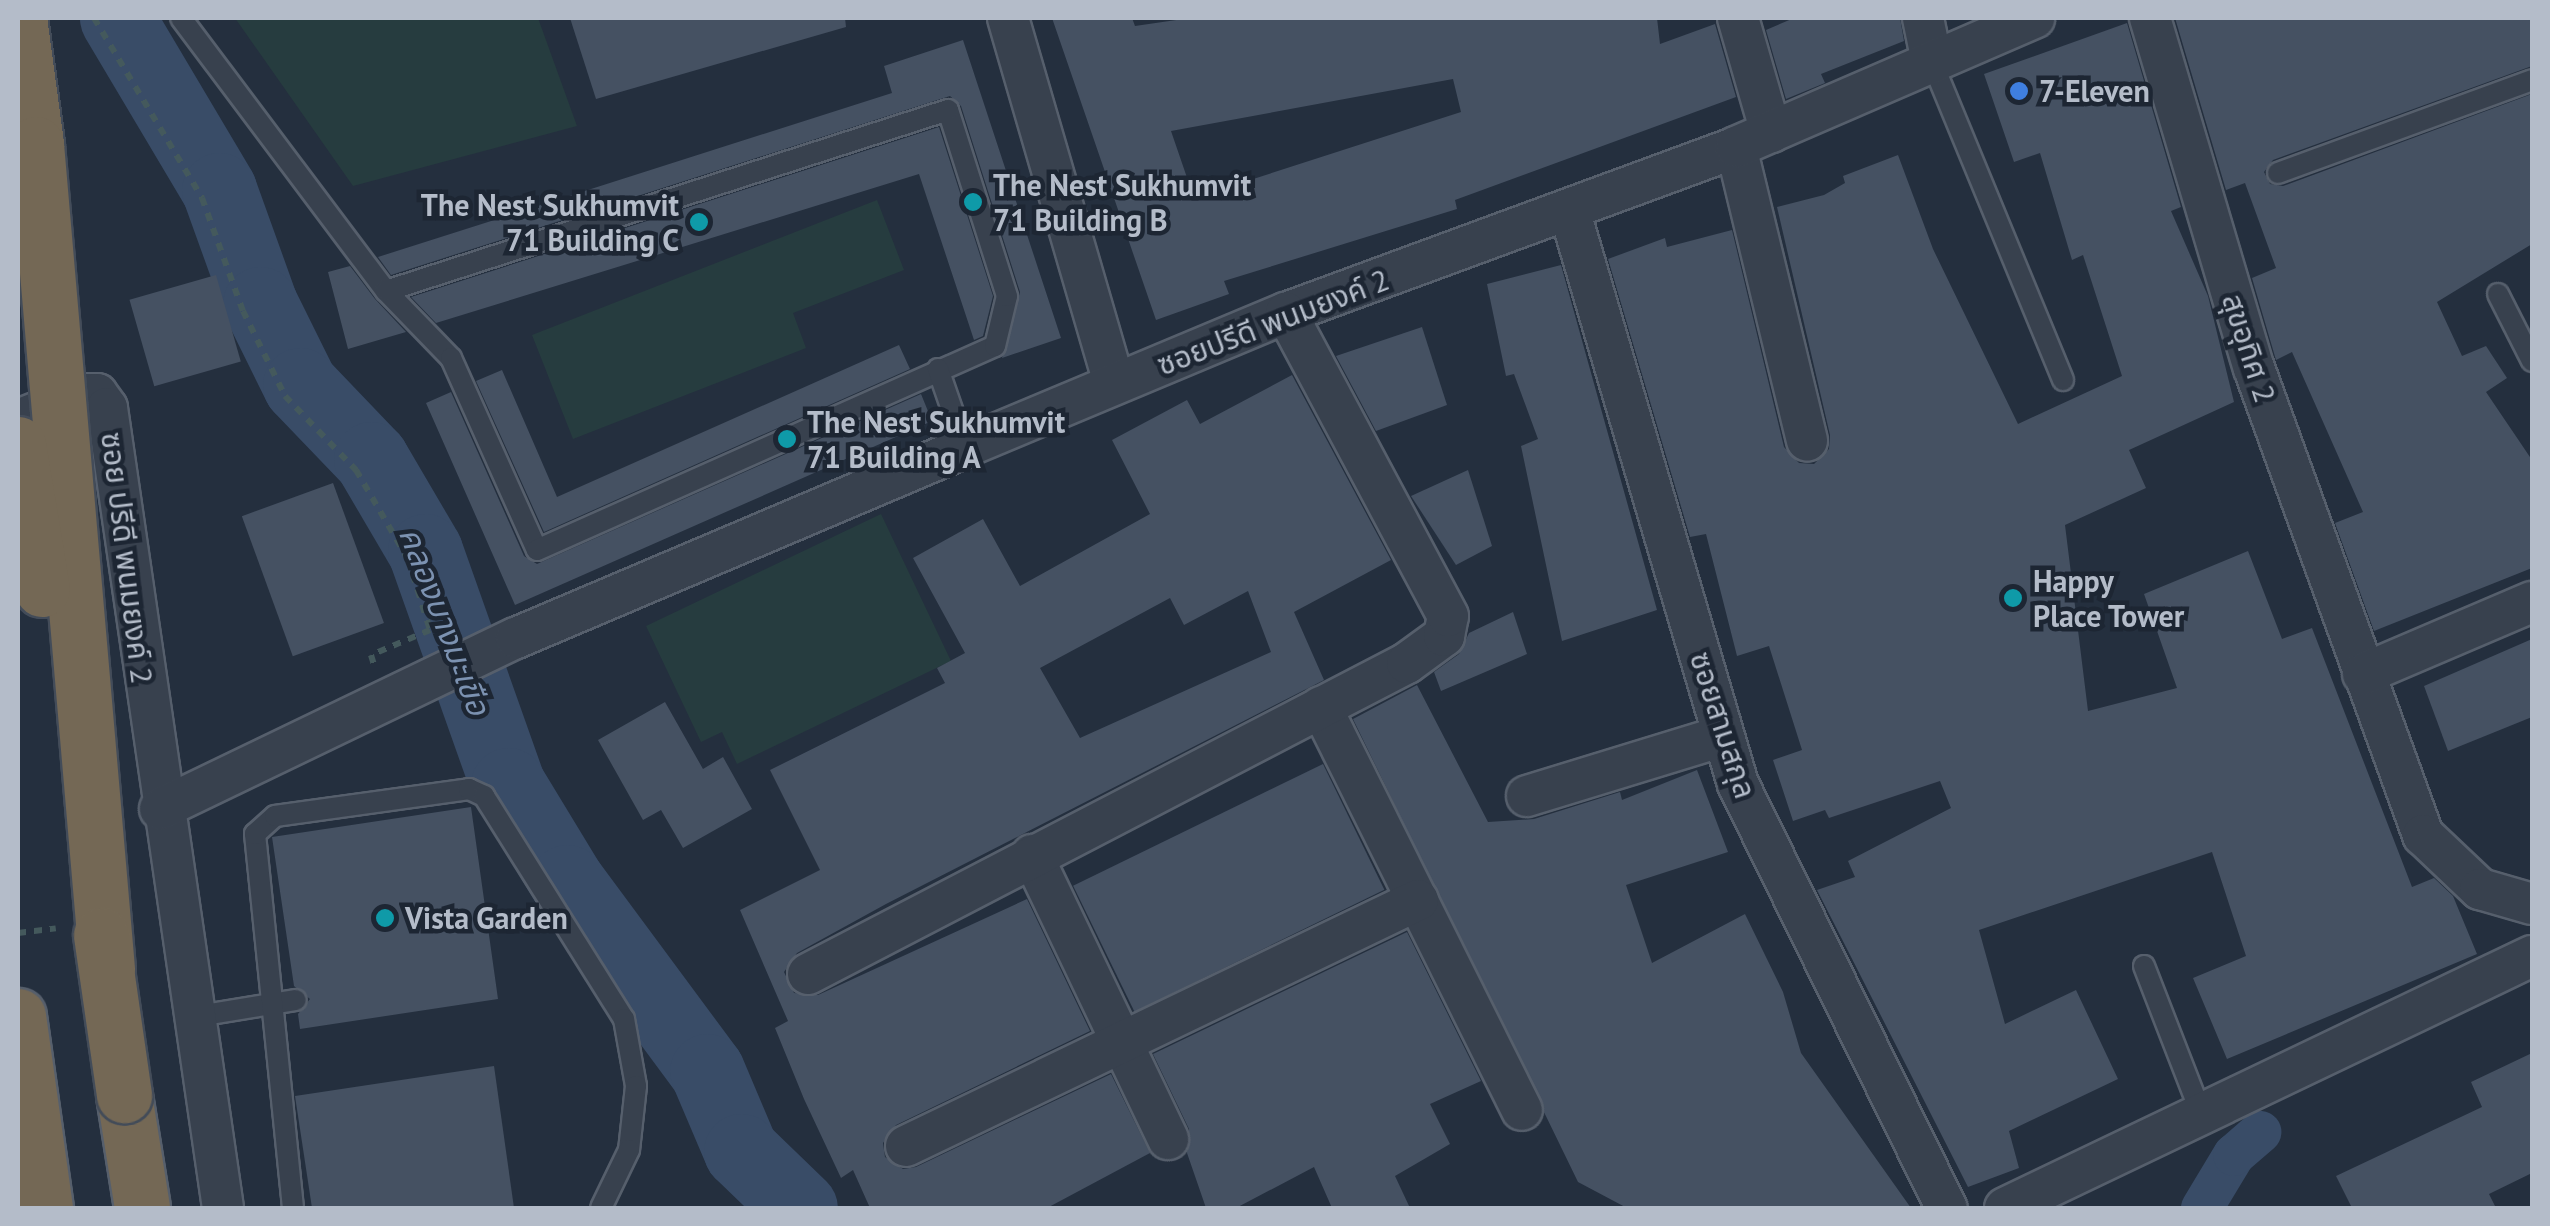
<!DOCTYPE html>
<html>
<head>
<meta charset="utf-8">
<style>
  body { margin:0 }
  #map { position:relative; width:2550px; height:1226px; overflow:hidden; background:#242f3e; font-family:"PT Sans","Noto Sans Thai",sans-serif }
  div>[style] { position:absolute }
  .green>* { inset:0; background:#263c3f }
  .canal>* { height:42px; margin:-21px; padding:0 21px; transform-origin:21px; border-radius:21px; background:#394c67 }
  .river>* { height:75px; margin:-37.5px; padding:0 37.5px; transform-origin:37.5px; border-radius:37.5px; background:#394c67 }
  .building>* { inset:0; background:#455162; transform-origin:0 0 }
  .path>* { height:6px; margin-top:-3px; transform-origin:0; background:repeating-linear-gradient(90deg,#44595c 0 8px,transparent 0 16px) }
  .roads { filter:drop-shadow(2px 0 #565f6c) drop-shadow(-2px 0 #565f6c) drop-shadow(0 2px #565f6c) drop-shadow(0 -2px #565f6c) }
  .lane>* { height:20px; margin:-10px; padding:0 10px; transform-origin:10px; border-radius:10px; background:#38414e }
  .street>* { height:40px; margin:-20px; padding:0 20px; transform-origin:20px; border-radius:20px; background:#38414e }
  .highway>* { height:55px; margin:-27.5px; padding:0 27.5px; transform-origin:27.5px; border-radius:27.5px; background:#746855 }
  .bridges { filter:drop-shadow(2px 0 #434c59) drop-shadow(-2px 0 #434c59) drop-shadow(0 2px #434c59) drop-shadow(0 -2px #434c59) }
  .highway-bridge>* { height:55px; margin:-27.5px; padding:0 27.5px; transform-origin:27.5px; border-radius:27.5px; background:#746855 }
  .dots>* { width:28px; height:28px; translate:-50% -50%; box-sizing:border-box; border:5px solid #1d2633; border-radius:50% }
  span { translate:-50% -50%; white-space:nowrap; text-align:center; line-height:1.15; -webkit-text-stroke:9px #1d2633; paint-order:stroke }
  .poi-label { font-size:30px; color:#b4bcc9; font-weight:700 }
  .left { translate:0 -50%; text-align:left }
  .right { translate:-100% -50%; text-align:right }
  .street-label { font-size:30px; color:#b4bcc9 }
  .water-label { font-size:32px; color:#7c92b1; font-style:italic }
  .frame { position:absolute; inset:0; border:20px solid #b4bcc9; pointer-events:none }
</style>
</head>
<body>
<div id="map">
  <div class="green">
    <i style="clip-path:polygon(235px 18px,538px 18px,577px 126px,353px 186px)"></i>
    <i style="clip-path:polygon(877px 200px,904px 270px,793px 313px,806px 348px,573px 439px,532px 335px)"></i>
    <i style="clip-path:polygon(881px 514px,951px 661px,737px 764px,722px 732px,701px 742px,646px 626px)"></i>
  </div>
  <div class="canal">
    <i style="left:2202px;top:1208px;width:62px;rotate:-58.9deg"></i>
    <i style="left:2234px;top:1155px;width:35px;rotate:-41deg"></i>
  </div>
  <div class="river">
    <i style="left:117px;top:18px;width:200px;rotate:59.3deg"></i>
    <i style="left:219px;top:190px;width:121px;rotate:70.2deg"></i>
    <i style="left:260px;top:304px;width:90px;rotate:63.7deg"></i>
    <i style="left:300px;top:385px;width:103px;rotate:46.2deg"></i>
    <i style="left:371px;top:459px;width:107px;rotate:59.6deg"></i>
    <i style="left:425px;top:551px;width:248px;rotate:70.5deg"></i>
    <i style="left:508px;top:785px;width:114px;rotate:58.7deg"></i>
    <i style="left:567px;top:882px;width:235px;rotate:53.5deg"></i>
    <i style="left:707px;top:1071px;width:87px;rotate:67deg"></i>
    <i style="left:741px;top:1151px;width:82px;rotate:44deg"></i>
  </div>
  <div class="building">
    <i style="clip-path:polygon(570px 18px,845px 18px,846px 27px,596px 99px)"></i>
    <i style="clip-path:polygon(evenodd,1052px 18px,1132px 18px,1135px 26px,1190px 18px,1657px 18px,1660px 44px,1715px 24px,1736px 97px,1455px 200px,1457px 209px,1224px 281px,1229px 294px,1156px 320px,1052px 18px,1453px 79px,1461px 112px,1194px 198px,1171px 131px,1453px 79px)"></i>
    <i style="clip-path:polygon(1794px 18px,1900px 18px,1904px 41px,1821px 74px,1825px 83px,1786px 99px,1766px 30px)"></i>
    <i style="clip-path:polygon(2175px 18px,2532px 18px,2532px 66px,2273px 160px,2264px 172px,2270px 184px,2283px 186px,2532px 94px,2532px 244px,2437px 302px,2462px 356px,2486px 346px,2507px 378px,2486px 392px,2532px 460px,2532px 568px,2374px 631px,2335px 523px,2363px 512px,2292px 352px,2276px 360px,2252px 278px,2276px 268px,2245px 183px,2226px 190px)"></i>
    <i style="clip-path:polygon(2127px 23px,2181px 207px,2171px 211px,2208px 296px,2234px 402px,2129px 450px,2146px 488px,2065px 525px,2088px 711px,2177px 688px,2144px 594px,2248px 551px,2282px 639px,2312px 628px,2412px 887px,2434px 878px,2453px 896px,2477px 954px,2227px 1059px,2193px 978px,2246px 956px,2212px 852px,1979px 930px,2005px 1024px,2076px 990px,2118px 1079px,2009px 1131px,2019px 1168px,1968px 1187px,1817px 890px,1855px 877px,1848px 861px,1951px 808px,1940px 781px,1829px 818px,1825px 810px,1793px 821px,1773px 760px,1802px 750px,1769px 646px,1737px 656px,1706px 534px,1690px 537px,1608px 259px,1665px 238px,1667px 247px,1732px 230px,1784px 447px,1799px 463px,1814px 464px,1829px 449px,1830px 435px,1777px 207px,1824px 195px,1845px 183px,1843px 176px,1898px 155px,1933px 249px,2018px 424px,2122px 376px,2083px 255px,2072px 260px,2040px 153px,2014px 162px,1984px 74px)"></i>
    <i style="clip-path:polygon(963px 40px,1061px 338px,1002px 358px,1020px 292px,961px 106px,950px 96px,391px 275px,378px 257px,892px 93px,884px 66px)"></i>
    <i style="clip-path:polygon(939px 127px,993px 296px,983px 336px,974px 340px,919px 174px,436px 323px,411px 297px)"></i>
    <i style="clip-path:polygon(1561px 265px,1657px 610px,1562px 641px,1521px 446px,1538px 439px,1514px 374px,1506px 376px,1487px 284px)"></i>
    <i style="clip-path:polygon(350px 266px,375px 299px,406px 332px,348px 349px,328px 272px)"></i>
    <i style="left:216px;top:275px;width:90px;height:90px;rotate:74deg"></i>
    <i style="clip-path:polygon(1422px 327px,1447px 405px,1376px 431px,1336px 356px)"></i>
    <i style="clip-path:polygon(899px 345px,910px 369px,544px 532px,476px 381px,502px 370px,557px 497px)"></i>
    <i style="clip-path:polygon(evenodd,1292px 375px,1391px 560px,1294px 612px,1324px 680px,886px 904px,797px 953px,784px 972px,794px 993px,818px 995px,1027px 899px,1090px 1031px,896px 1125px,883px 1143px,885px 1157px,903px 1169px,916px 1167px,1111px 1074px,1150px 1153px,1047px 1208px,870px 1208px,853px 1170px,841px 1178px,804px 1099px,775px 1028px,788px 1021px,740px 910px,820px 870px,770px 770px,945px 683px,937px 668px,965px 653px,913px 558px,983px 519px,1020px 586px,1150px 514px,1112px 440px,1187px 400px,1200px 424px,1292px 375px,1248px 591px,1271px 652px,1080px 738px,1040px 668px,1170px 598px,1184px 625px,1248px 591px)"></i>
    <i style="clip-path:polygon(451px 392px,524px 556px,537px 564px,921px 394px,932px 421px,515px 605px,426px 403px)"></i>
    <i style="clip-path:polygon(1468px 470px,1492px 546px,1456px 565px,1411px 496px)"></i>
    <i style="left:333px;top:483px;width:149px;height:97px;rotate:70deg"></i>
    <i style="clip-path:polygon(1513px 612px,1527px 654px,1441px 691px,1434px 672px,1459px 654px,1469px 633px)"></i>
    <i style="clip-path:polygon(2532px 639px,2532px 717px,2448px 751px,2424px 686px)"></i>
    <i style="clip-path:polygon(1417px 685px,1488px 822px,1534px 819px,1620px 792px,1622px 800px,1697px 770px,1728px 852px,1626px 885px,1652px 963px,1745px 914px,1783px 992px,1801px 1053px,1911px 1208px,1627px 1208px,1578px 1182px,1353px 719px)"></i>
    <i style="clip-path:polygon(665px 702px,703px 769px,723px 757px,752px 809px,683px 848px,661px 810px,643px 820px,598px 740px)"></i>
    <i style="left:1323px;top:764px;width:140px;height:278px;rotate:64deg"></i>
    <i style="clip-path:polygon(471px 807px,498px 999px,300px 1029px,298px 1014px,310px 999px,294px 986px,272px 837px)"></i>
    <i style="clip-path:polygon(1407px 932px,1481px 1081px,1430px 1104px,1450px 1144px,1395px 1176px,1410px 1208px,1332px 1208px,1314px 1167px,1236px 1208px,1206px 1208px,1187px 1153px,1189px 1129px,1153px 1054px)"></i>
    <i style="clip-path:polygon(2532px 1053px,2532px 1173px,2489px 1194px,2496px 1208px,2352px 1208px,2336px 1176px,2482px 1107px,2471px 1082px)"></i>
    <i style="clip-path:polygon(494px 1066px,514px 1208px,312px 1208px,295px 1096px)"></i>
  </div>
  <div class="path">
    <i style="left:94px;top:18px;width:210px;rotate:59deg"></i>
    <i style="left:202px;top:198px;width:120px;rotate:70.1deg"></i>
    <i style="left:243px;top:311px;width:95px;rotate:63.7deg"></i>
    <i style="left:285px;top:396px;width:103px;rotate:46.2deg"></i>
    <i style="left:356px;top:470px;width:103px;rotate:59.7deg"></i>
    <i style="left:408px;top:559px;width:74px;rotate:72.8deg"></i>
    <i style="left:430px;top:630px;width:64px;rotate:157deg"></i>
    <i style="left:371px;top:655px;width:10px;rotate:73deg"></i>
    <i style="left:18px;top:933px;width:38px;rotate:-7deg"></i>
  </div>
  <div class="roads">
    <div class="lane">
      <i style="left:181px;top:18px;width:341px;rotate:53.1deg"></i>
      <i style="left:386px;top:291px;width:93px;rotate:45.9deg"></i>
      <i style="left:451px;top:358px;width:210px;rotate:65.9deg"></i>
      <i style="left:537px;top:550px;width:501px;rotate:-24.01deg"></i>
      <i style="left:995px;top:346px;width:51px;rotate:-76.5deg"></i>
      <i style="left:1007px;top:296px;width:195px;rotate:-107.6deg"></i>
      <i style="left:948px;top:110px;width:590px;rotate:162.15deg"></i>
      <i style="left:1932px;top:62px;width:344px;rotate:67.6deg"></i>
      <i style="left:2278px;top:173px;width:270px;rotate:-20.1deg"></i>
      <i style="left:2498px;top:294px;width:75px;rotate:63.1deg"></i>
      <i style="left:938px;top:369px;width:83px;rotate:70.9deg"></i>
      <i style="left:2144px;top:966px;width:158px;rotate:68.8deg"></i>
      <i style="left:192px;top:1017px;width:105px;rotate:-9.3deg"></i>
      <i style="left:293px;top:1208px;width:376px;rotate:-95.8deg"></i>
      <i style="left:255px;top:834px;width:27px;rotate:-42deg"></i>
      <i style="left:275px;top:816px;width:196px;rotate:-7.9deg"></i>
      <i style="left:469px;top:789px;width:17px;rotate:25deg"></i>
      <i style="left:484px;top:796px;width:263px;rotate:57.9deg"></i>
      <i style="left:624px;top:1019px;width:68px;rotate:79.8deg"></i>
      <i style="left:636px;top:1086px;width:64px;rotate:96.2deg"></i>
      <i style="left:629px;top:1150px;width:64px;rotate:115.8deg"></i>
    </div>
    <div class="street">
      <i style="left:1008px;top:18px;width:381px;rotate:73.8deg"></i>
      <i style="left:1738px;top:18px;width:119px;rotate:73.9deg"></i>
      <i style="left:1923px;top:18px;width:45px;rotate:78.4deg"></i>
      <i style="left:2150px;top:18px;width:365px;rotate:73.5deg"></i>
      <i style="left:2254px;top:368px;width:497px;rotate:70.1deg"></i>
      <i style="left:2423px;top:835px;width:79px;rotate:43.5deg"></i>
      <i style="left:2480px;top:889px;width:54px;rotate:16.1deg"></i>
      <i style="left:1736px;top:147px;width:302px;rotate:76.4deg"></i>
      <i style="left:1570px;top:213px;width:595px;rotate:73.61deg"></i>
      <i style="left:1738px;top:784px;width:473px;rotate:63.8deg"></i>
      <i style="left:18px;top:420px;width:70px;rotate:-21.8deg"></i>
      <i style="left:83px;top:394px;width:14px"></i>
      <i style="left:97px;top:394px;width:17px;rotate:54deg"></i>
      <i style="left:107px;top:408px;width:808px;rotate:81.75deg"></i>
      <i style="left:2363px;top:674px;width:184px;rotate:-23.1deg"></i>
      <i style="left:1321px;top:707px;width:450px;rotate:63.5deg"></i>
      <i style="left:1527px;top:796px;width:205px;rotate:-17deg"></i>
      <i style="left:160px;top:809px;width:395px;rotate:-25.7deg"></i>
      <i style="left:516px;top:638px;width:488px;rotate:-23deg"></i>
      <i style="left:965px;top:447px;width:348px;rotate:-22.7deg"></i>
      <i style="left:1286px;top:313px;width:480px;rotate:-20.2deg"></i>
      <i style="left:1736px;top:147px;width:325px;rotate:-23.4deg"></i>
      <i style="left:1032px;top:855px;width:315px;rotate:64.4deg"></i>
      <i style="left:808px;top:974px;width:675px;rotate:-27.44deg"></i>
      <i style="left:1407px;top:663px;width:46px;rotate:-36.1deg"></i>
      <i style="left:1444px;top:636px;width:20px;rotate:-79deg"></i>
      <i style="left:1448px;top:616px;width:344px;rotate:-118.1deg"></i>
      <i style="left:906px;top:1146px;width:568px;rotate:-25.66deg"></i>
      <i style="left:2005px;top:1208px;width:584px;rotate:-25.56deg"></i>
    </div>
    <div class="highway">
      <i style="left:18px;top:1016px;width:194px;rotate:82deg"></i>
      <i style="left:124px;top:1095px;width:114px;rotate:80.9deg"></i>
    </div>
  </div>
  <div class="bridges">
    <div class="highway-bridge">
      <i style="left:19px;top:18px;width:127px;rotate:82.3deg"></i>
      <i style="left:36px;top:144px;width:828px;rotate:85.08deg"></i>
      <i style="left:18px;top:444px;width:147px;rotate:80.6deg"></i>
      <i style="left:101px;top:935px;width:162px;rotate:81.8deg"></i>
    </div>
  </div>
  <div class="dots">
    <i style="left:2019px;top:91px;background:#3f7fe0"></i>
    <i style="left:973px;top:202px;background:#0f9aa8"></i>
    <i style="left:699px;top:222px;background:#0f9aa8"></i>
    <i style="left:787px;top:439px;background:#0f9aa8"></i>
    <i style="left:2013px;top:598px;background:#0f9aa8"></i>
    <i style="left:385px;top:918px;background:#0f9aa8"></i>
  </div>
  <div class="poi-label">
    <span class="left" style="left:2039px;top:91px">7-Eleven</span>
    <span class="left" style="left:993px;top:202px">The Nest Sukhumvit<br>71 Building B</span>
    <span class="right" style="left:679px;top:222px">The Nest Sukhumvit<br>71 Building C</span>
    <span class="left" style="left:807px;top:439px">The Nest Sukhumvit<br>71 Building A</span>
    <span class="left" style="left:2033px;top:598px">Happy<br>Place Tower</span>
    <span class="left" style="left:405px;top:918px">Vista Garden</span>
  </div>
  <div class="street-label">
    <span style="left:1273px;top:322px;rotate:-21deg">ซอยปรีดี พนมยงค์ 2</span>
    <span style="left:2249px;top:348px;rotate:72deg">สุขอุทิศ 2</span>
    <span style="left:127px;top:558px;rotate:83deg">ซอย ปรีดี พนมยงค์ 2</span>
    <span style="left:1723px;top:725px;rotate:72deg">ซอยสามสกุล</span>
  </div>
  <div class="water-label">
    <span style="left:445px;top:621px;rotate:69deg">คลองบางมะเขือ</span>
  </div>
  <div class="frame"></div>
</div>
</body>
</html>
